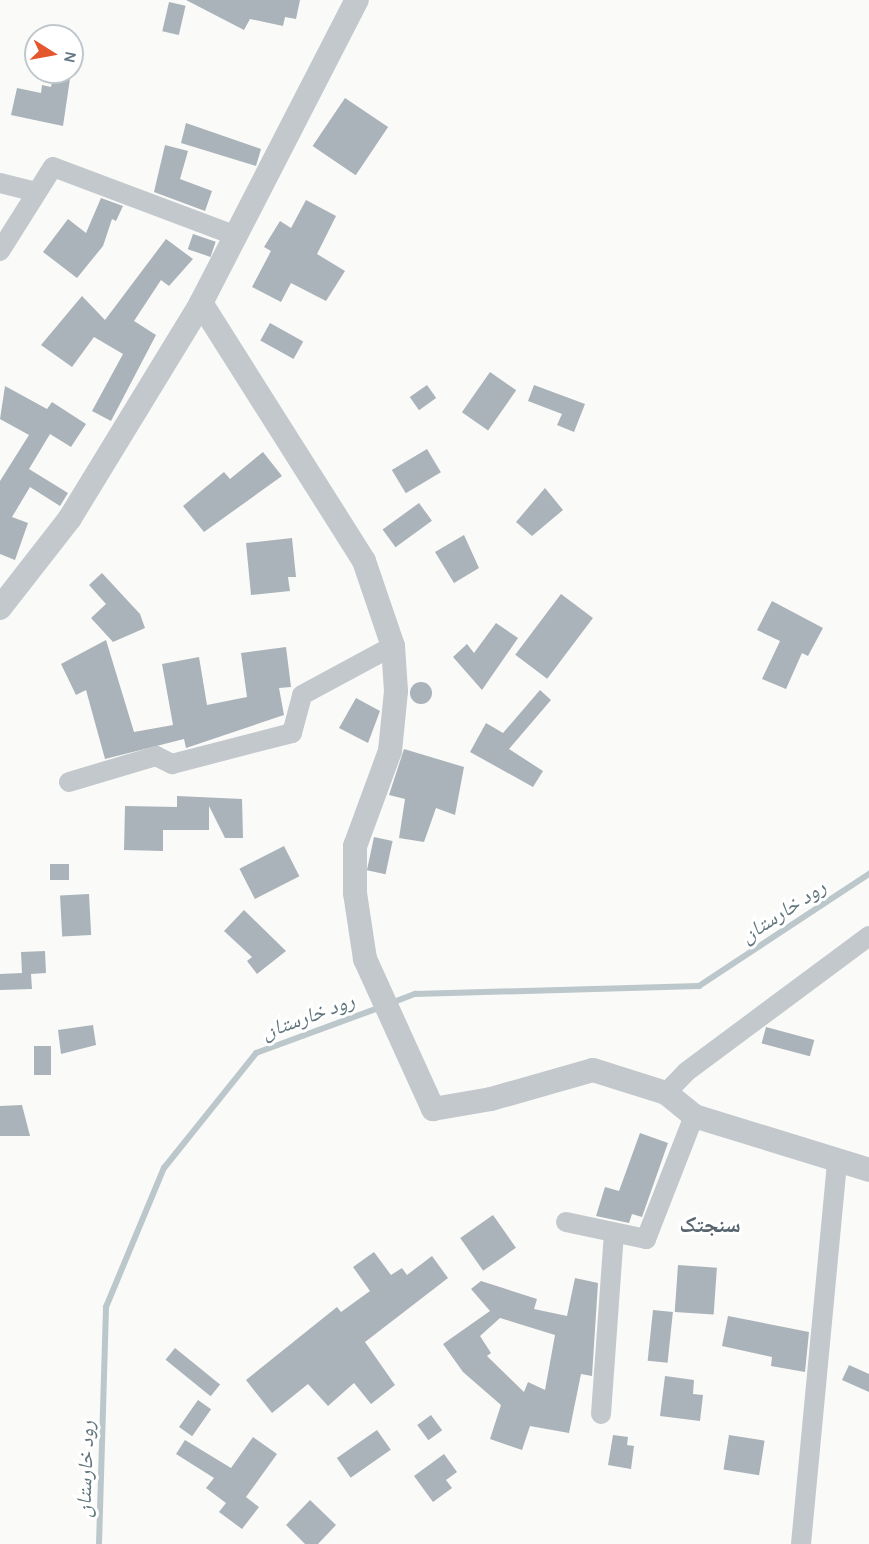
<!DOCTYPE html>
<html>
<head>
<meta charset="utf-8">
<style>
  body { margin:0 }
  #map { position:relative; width:869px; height:1544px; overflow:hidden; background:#fafaf8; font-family:Karla,"Noto Naskh Arabic",sans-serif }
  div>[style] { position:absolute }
  .stream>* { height:6px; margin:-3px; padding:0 3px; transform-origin:3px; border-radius:3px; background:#bbc7cb }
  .building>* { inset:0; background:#aab3b9; transform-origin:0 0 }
  .round { border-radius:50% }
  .minor>* { height:20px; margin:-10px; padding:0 10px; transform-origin:10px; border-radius:10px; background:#c3c8cc }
  .tertiary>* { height:24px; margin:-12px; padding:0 12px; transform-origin:12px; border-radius:12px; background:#c3c8cc }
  span { translate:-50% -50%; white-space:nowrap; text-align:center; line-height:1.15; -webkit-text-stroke:6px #fff; paint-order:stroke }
  .water-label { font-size:21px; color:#60757c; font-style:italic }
  .quarter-label { font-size:22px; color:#57646e; font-weight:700 }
  .north { position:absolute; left:24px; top:24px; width:60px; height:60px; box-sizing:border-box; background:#fff; border:2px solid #c1c8cd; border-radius:50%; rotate:101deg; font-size:16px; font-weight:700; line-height:24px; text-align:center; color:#657683 }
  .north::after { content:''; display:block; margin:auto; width:21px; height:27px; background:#e4572e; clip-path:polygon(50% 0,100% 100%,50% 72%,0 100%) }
</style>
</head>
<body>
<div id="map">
  <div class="stream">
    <i style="left:391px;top:1003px;width:26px;rotate:-21deg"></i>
    <i style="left:415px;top:994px;width:284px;rotate:-1.6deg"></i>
    <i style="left:699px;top:986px;width:204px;rotate:-33.4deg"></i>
    <i style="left:99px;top:1544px;width:237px;rotate:-88.3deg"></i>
    <i style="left:106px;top:1307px;width:151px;rotate:-67.4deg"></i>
    <i style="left:164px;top:1168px;width:147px;rotate:-51.3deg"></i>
    <i style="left:256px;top:1053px;width:133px;rotate:-20.2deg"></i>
  </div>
  <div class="building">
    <i style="clip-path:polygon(186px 0,300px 0,296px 19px,285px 17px,283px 26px,250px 19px,244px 30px)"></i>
    <i style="left:169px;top:2px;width:17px;height:30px;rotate:13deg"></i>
    <i style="clip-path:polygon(54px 72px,71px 72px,63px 126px,11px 115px,17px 88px,41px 93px,42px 85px,51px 87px)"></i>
    <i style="left:345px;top:98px;width:52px;height:58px;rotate:34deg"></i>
    <i style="clip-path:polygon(186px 123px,261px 149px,256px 166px,181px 143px)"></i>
    <i style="clip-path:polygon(165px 145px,188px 151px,180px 179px,212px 191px,205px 211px,154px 192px)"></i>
    <i style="clip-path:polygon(101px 198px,123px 206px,116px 221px,112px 219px,103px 246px,77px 278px,43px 252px,68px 219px,86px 233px)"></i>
    <i style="clip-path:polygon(306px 200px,336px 216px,317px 254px,345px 271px,326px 301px,291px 283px,281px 302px,252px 287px,271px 251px,264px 247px,280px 221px,291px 228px)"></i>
    <i style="left:193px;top:234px;width:24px;height:16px;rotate:19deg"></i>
    <i style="clip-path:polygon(166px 239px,193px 259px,169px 286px,161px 280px,134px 321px,156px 335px,111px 421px,92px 411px,123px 354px,94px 337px,72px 367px,41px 345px,82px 296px,105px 320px)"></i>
    <i style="left:270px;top:323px;width:38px;height:20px;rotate:29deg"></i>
    <i style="left:490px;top:372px;width:32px;height:49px;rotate:35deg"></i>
    <i style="left:427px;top:385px;width:16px;height:21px;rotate:55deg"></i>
    <i style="clip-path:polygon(534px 385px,585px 404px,574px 432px,557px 425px,562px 414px,528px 401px)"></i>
    <i style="clip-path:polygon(5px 386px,47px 409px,52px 402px,86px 424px,71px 447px,50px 434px,29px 469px,68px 493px,60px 506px,30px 487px,12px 517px,28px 523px,15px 560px,0 554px,0 481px,29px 435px,0 419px)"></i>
    <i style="left:427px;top:449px;width:27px;height:41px;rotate:59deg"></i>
    <i style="clip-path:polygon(263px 452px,282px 476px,204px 532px,183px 506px,224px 472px,230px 479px)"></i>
    <i style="clip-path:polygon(545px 488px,563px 510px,532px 536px,516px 522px)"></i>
    <i style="left:419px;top:503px;width:22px;height:45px;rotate:54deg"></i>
    <i style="clip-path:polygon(464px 535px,479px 568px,454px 583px,435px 552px)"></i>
    <i style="clip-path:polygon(292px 538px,296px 577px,288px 577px,290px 591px,251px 595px,246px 543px)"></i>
    <i style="clip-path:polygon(102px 573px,140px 614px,145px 628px,113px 642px,91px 618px,106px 604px,89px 585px)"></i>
    <i style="left:561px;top:594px;width:40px;height:76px;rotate:37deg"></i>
    <i style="clip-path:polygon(772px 601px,823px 628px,808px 656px,802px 653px,786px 689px,762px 679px,780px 641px,757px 630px)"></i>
    <i style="clip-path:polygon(496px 623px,518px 638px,482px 690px,453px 657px,467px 644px,474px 653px)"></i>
    <i style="clip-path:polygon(106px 640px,134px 732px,173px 725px,162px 664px,199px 657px,207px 705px,247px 697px,241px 653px,286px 647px,291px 687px,279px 688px,284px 715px,186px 748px,184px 739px,105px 759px,86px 690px,76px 695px,61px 664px)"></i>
    <i class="round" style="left:410px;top:682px;width:22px;height:22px"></i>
    <i style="clip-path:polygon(540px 690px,551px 700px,509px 749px,543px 771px,533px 787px,470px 752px,486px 723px,503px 733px)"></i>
    <i style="clip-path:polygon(356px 698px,380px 711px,368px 743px,339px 728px)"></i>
    <i style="clip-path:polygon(404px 749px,464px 767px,455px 815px,436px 808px,424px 842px,399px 838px,405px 799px,389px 795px)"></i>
    <i style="clip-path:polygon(177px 796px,242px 799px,243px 838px,225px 838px,209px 806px,209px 830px,163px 830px,163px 851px,124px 850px,125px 806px,177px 807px)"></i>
    <i style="left:374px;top:837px;width:19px;height:34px;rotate:12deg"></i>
    <i style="left:284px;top:846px;width:34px;height:50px;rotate:63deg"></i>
    <i style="left:50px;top:864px;width:19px;height:16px"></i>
    <i style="left:89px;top:894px;width:41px;height:29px;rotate:87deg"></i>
    <i style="clip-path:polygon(244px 910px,286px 951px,257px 974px,247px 961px,252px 957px,224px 931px)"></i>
    <i style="clip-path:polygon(45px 951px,46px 973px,31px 974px,32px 989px,0 990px,0 974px,22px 973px,21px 952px)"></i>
    <i style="clip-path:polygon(93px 1025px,96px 1045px,61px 1054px,58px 1030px)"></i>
    <i style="left:766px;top:1027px;width:50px;height:17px;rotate:15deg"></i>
    <i style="left:34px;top:1046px;width:17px;height:29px"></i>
    <i style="clip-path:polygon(22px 1105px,30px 1136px,0 1136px,0 1106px)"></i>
    <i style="clip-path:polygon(640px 1133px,668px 1143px,642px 1217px,632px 1214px,629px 1223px,596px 1216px,605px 1187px,619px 1191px)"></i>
    <i style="left:493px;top:1215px;width:40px;height:40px;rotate:55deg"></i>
    <i style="clip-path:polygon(374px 1252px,391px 1275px,402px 1268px,407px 1275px,432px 1256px,448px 1278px,365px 1342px,395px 1385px,371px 1404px,354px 1383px,328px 1406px,308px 1384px,272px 1413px,246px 1380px,337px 1307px,341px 1312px,370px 1291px,353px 1267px)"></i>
    <i style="left:678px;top:1265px;width:39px;height:47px;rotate:4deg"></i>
    <i style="clip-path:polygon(evenodd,575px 1278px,598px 1283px,592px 1376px,581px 1374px,569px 1433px,530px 1426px,522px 1450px,490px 1439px,501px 1405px,463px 1372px,443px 1344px,490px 1311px,471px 1289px,481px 1281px,537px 1299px,534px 1309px,567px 1316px,575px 1278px,500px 1318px,555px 1335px,545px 1390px,528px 1382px,524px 1392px,487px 1356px,491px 1353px,480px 1336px,500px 1318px)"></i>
    <i style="left:653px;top:1310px;width:20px;height:51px;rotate:6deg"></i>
    <i style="clip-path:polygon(728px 1316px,809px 1332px,805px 1372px,771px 1366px,772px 1357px,722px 1346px)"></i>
    <i style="left:175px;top:1348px;width:58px;height:15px;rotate:39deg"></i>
    <i style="clip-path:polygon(849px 1365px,869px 1374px,869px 1392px,842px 1380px)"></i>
    <i style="clip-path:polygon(665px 1376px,694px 1380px,693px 1394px,703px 1395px,700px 1421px,660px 1416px)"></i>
    <i style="left:198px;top:1400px;width:16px;height:33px;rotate:35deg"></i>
    <i style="left:431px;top:1415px;width:19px;height:17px;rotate:54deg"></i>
    <i style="left:377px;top:1430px;width:24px;height:49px;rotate:55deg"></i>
    <i style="clip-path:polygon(613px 1435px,628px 1437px,627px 1445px,634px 1446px,631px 1469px,608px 1465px)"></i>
    <i style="left:729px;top:1435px;width:36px;height:35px;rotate:9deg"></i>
    <i style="clip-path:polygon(253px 1437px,277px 1454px,246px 1497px,259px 1507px,242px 1529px,219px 1512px,226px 1503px,206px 1488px,214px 1478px,176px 1454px,185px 1440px,231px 1468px)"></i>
    <i style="clip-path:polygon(444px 1454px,457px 1472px,446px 1480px,452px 1488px,433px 1502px,414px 1476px)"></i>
    <i style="clip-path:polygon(310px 1500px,336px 1525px,318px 1544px,305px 1544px,286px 1525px)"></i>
  </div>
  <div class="minor">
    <i style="left:0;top:183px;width:37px;rotate:14deg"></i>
    <i style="left:0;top:251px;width:99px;rotate:-57.8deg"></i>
    <i style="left:53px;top:167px;width:197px;rotate:20.6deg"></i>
    <i style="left:69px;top:782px;width:91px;rotate:-16.6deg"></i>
    <i style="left:156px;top:756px;width:18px;rotate:27deg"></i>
    <i style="left:172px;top:764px;width:124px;rotate:-14.5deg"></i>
    <i style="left:292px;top:733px;width:39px;rotate:-75deg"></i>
    <i style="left:302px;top:695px;width:103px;rotate:-28.3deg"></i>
    <i style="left:666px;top:1093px;width:29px;rotate:-46deg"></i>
    <i style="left:686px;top:1072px;width:228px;rotate:-36.6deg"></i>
    <i style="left:566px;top:1222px;width:82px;rotate:12deg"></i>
    <i style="left:646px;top:1239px;width:132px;rotate:-68.7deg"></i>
    <i style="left:601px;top:1414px;width:181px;rotate:-85.9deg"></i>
    <i style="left:801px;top:1544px;width:384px;rotate:-84.6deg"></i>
  </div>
  <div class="tertiary">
    <i style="left:201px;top:303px;width:305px;rotate:57.7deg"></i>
    <i style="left:364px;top:561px;width:90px;rotate:71.2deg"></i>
    <i style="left:393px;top:646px;width:45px;rotate:86.2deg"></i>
    <i style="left:396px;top:691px;width:60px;rotate:95.7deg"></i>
    <i style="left:390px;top:751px;width:101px;rotate:110.2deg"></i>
    <i style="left:355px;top:846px;width:47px;rotate:90deg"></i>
    <i style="left:355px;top:893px;width:67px;rotate:81.4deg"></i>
    <i style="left:365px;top:959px;width:165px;rotate:65.6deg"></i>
    <i style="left:433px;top:1109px;width:59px;rotate:-9.8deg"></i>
    <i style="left:491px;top:1099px;width:106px;rotate:-15.9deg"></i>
    <i style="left:593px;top:1070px;width:77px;rotate:17.5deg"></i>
    <i style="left:666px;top:1093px;width:36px;rotate:39deg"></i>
    <i style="left:694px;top:1116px;width:183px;rotate:17.1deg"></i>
    <i style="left:0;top:608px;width:114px;rotate:-52.1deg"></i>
    <i style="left:70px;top:518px;width:252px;rotate:-58.6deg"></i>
    <i style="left:201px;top:303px;width:341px;rotate:-62.8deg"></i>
  </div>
  <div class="water-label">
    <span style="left:783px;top:911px;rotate:-33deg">رود خارستان</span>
    <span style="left:308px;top:1016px;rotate:-20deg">رود خارستان</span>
    <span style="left:85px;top:1469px;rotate:-88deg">رود خارستان</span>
  </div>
  <div class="quarter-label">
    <span style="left:710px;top:1226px">سنجتک</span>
  </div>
  <div class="north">N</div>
</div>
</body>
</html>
